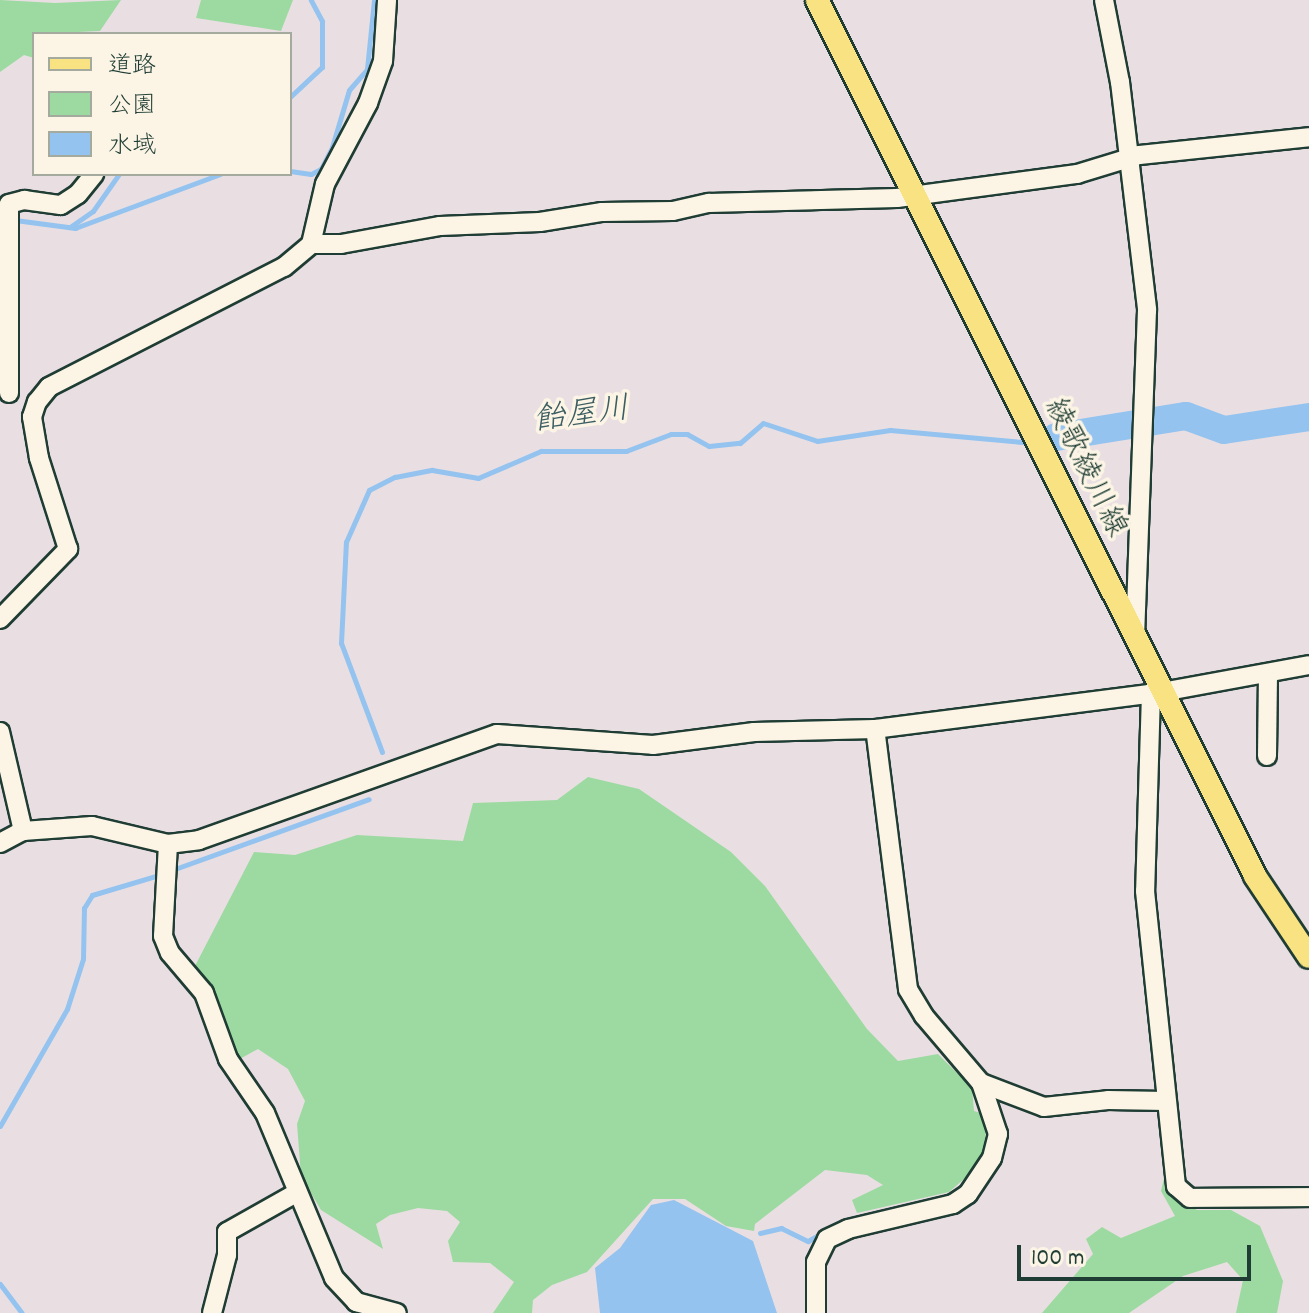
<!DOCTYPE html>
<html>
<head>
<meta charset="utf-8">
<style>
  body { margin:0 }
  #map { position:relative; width:1309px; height:1313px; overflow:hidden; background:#e9dfe2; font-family:Dekko,"Klee One",sans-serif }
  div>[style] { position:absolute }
  .green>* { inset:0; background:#9cdaa1 }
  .water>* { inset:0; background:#94c3ef }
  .stream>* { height:5px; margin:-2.5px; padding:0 2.5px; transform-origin:2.5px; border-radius:2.5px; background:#94c3ef }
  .river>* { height:28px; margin:-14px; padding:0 14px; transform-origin:14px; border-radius:14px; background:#94c3ef }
  .roads { filter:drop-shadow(2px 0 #1f3d34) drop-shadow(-2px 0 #1f3d34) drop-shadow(0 2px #1f3d34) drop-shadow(0 -2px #1f3d34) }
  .minor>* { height:18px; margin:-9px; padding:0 9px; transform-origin:9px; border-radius:9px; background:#fcf5e5 }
  .major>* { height:22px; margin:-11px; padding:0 11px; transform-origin:11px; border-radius:11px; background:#f8e281 }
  span { translate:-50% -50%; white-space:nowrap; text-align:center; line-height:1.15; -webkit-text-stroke:7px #fcf5e5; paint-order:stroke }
  .street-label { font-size:30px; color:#1f3d34 }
  .water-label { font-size:32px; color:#3c5e63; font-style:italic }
  .legend { position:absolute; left:32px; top:32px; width:260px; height:144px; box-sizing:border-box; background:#fcf5e5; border:2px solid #a4ab9e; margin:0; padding:10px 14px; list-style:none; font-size:24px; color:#1f3d34 }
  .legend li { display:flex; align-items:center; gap:16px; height:40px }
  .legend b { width:40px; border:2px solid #a4ab9e }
  .scale { position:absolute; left:1017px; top:1245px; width:234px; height:36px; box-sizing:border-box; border:4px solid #1f3d34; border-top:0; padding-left:10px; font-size:24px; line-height:28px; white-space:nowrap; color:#1f3d34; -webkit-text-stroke:6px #fcf5e5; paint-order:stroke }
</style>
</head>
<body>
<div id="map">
  <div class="green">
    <i style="clip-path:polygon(0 0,55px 3px,121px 0,100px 31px,34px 34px,34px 58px,24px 55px,0 72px)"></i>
    <i style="clip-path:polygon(201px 0,293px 0,281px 31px,196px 18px)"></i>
    <i style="clip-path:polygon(588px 777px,639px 789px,731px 852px,765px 886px,867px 1029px,898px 1061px,938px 1054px,972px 1088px,974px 1111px,981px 1113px,986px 1131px,983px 1153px,972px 1172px,949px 1192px,857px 1213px,852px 1200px,883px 1185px,867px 1175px,825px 1170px,755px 1224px,754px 1231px,726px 1226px,685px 1199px,653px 1199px,587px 1272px,552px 1285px,533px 1300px,532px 1313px,493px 1313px,514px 1282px,490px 1263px,453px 1262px,448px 1241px,460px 1222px,447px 1211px,418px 1208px,390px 1215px,376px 1224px,383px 1249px,321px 1210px,301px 1176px,297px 1124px,305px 1101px,288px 1069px,258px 1049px,238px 1060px,195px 966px,254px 852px,295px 855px,357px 835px,463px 841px,473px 803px,557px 800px)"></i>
    <i style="clip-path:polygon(1165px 1174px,1173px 1195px,1197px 1210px,1231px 1210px,1260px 1226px,1283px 1281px,1277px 1313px,1236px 1313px,1243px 1280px,1227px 1262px,1183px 1276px,1129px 1313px,1042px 1313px,1093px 1254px,1086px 1239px,1102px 1227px,1121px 1238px,1175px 1216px,1161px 1191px)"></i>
  </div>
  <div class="water">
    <i style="clip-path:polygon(674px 1200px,753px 1241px,777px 1313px,600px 1313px,595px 1268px,620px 1248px,651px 1205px)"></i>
  </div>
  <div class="stream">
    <i style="left:290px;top:97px;width:44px;rotate:-43.2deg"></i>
    <i style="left:322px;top:67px;width:46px;rotate:-90deg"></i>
    <i style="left:322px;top:21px;width:24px;rotate:-118deg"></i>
    <i style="left:290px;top:171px;width:21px;rotate:8deg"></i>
    <i style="left:311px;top:174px;width:11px;rotate:-27deg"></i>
    <i style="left:321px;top:169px;width:25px;rotate:-63deg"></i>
    <i style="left:332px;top:147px;width:59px;rotate:-73.4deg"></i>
    <i style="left:349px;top:90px;width:28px;rotate:-49deg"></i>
    <i style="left:367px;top:69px;width:69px;rotate:-84.2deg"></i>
    <i style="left:602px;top:203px;width:42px"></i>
    <i style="left:0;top:218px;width:76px;rotate:7.6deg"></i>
    <i style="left:75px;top:228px;width:155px;rotate:-20.4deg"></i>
    <i style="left:70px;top:227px;width:28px;rotate:-35deg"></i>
    <i style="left:93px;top:211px;width:45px;rotate:-54.9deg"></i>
    <i style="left:382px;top:752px;width:116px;rotate:-110.6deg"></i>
    <i style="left:341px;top:643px;width:101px;rotate:-87.2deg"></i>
    <i style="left:346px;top:542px;width:57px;rotate:-66.1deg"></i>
    <i style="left:369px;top:490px;width:29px;rotate:-27deg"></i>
    <i style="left:395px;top:477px;width:38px;rotate:-11deg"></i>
    <i style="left:432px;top:470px;width:47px;rotate:9.9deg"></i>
    <i style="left:478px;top:478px;width:69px;rotate:-23.2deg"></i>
    <i style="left:541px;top:451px;width:85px"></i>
    <i style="left:626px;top:451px;width:48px;rotate:-20.7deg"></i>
    <i style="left:671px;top:434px;width:16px"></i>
    <i style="left:687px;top:434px;width:25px;rotate:29deg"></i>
    <i style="left:709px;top:446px;width:31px;rotate:-6deg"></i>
    <i style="left:740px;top:443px;width:30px;rotate:-41deg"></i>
    <i style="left:763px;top:423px;width:57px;rotate:18.4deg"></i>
    <i style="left:817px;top:441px;width:74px;rotate:-8.6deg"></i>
    <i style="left:890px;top:430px;width:133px;rotate:5.2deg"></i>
    <i style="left:172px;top:870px;width:209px;rotate:-19.8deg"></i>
    <i style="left:0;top:1126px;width:135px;rotate:-60.2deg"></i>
    <i style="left:67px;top:1009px;width:52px;rotate:-72.3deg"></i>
    <i style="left:83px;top:959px;width:51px;rotate:-88.9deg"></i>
    <i style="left:84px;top:908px;width:15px;rotate:-58deg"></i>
    <i style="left:92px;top:895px;width:73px;rotate:-16.7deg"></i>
    <i style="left:760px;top:1233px;width:22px;rotate:-13deg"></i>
    <i style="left:781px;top:1228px;width:30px;rotate:26deg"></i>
    <i style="left:808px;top:1241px;width:20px;rotate:-30deg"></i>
    <i style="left:0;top:1284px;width:36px;rotate:53deg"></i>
  </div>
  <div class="river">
    <i style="left:1056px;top:437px;width:132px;rotate:-9.2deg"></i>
    <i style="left:1186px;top:416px;width:40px;rotate:20.2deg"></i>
    <i style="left:1224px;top:430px;width:86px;rotate:-8.7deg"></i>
  </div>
  <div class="roads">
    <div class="minor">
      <i style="left:1104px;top:0;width:84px;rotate:79deg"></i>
      <i style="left:1120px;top:82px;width:230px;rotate:83.2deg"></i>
      <i style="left:1147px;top:310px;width:328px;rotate:92.1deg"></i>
      <i style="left:311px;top:244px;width:30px"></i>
      <i style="left:341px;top:244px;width:101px;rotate:-10.3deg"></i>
      <i style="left:440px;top:226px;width:100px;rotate:-2.3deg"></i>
      <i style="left:540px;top:222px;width:63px;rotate:-9.2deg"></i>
      <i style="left:602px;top:212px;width:71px;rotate:-0.8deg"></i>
      <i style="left:673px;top:211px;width:37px;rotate:-13deg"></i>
      <i style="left:709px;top:203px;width:188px;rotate:-1.5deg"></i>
      <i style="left:897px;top:198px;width:182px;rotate:-7.6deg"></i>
      <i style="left:1077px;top:174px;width:65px;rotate:-17deg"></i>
      <i style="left:1139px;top:155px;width:171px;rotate:-6deg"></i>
      <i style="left:9px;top:393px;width:189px;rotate:-90deg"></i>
      <i style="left:9px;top:204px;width:16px;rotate:-15deg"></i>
      <i style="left:24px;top:200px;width:37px;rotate:8deg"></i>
      <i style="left:61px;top:205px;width:20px;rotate:-33deg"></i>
      <i style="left:78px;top:194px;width:26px;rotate:-51deg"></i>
      <i style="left:0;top:619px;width:98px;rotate:-45.8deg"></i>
      <i style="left:68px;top:549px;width:96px;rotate:-107.7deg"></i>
      <i style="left:39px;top:458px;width:42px;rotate:-99.7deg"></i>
      <i style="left:32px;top:417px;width:16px;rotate:-72deg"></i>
      <i style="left:37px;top:402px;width:19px;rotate:-51deg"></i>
      <i style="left:49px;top:387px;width:264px;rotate:-27.1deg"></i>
      <i style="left:284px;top:267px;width:35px;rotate:-40deg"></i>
      <i style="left:311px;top:244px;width:62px;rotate:-76.9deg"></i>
      <i style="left:325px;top:184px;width:92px;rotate:-62deg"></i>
      <i style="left:368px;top:103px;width:45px;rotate:-70.3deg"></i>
      <i style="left:383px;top:61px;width:61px;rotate:-86.2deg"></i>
      <i style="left:1151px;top:693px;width:198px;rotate:91.7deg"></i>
      <i style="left:1145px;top:891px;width:297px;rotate:84deg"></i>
      <i style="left:1176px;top:1186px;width:18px;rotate:41deg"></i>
      <i style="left:1190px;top:1198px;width:119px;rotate:-0.5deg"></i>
      <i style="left:0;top:732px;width:102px;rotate:76.9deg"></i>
      <i style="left:1267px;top:756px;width:82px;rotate:-89.3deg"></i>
      <i style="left:0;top:843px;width:26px;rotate:-28deg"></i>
      <i style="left:23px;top:831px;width:69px;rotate:-4.1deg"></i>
      <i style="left:92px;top:826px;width:78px;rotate:13.3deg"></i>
      <i style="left:168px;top:844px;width:31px;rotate:-7deg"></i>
      <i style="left:199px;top:840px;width:316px;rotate:-19.6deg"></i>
      <i style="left:497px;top:734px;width:156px;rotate:4deg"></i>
      <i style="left:653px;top:745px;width:102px;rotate:-7.3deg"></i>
      <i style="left:754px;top:732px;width:121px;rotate:-1.4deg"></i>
      <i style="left:875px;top:729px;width:289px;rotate:-7.3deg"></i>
      <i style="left:1162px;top:692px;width:149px;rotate:-10.4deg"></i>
      <i style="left:168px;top:844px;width:92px;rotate:93.1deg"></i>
      <i style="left:163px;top:936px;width:18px;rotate:68deg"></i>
      <i style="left:170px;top:953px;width:52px;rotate:49.6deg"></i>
      <i style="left:204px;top:993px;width:70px;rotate:70deg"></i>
      <i style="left:228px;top:1059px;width:65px;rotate:55.6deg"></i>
      <i style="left:265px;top:1113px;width:179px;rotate:67.3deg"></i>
      <i style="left:334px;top:1278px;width:33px;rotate:47deg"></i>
      <i style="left:356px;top:1302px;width:42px;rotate:15deg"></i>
      <i style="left:981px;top:1083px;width:67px;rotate:20.9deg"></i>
      <i style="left:1044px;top:1107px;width:64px;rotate:-6.2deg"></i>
      <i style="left:1108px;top:1100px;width:58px;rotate:1deg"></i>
      <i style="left:212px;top:1313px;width:60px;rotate:-75.5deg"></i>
      <i style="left:227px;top:1255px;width:23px;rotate:-90deg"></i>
      <i style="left:227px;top:1232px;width:81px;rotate:-29.4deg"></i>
      <i style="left:816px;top:1313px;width:51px;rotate:-90deg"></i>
      <i style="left:816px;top:1262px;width:25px;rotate:-64deg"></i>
      <i style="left:827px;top:1239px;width:23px;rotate:-25deg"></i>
      <i style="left:848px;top:1229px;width:108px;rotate:-13.4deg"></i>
      <i style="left:953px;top:1204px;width:18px;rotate:-34deg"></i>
      <i style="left:968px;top:1194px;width:43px;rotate:-56.3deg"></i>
      <i style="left:992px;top:1158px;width:25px;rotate:-76deg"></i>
      <i style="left:998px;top:1134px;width:54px;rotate:-108.4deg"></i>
      <i style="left:981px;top:1083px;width:88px;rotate:-130.4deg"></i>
      <i style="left:924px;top:1016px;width:31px;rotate:-121deg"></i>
      <i style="left:908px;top:989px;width:262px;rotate:-97.2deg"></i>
    </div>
    <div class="major">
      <i style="left:817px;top:0;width:979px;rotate:63.43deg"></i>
      <i style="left:1255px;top:876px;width:97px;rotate:56.3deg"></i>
    </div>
  </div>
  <div class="street-label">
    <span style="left:1083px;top:469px;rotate:64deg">綾歌綾川線</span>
  </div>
  <div class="water-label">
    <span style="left:582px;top:417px;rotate:-7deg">飴屋川</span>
  </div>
  <ul class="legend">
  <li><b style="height:10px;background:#f8e281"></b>道路</li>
  <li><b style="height:22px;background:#9cdaa1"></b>公園</li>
  <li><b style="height:22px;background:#94c3ef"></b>水域</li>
  </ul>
  <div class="scale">100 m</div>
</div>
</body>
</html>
